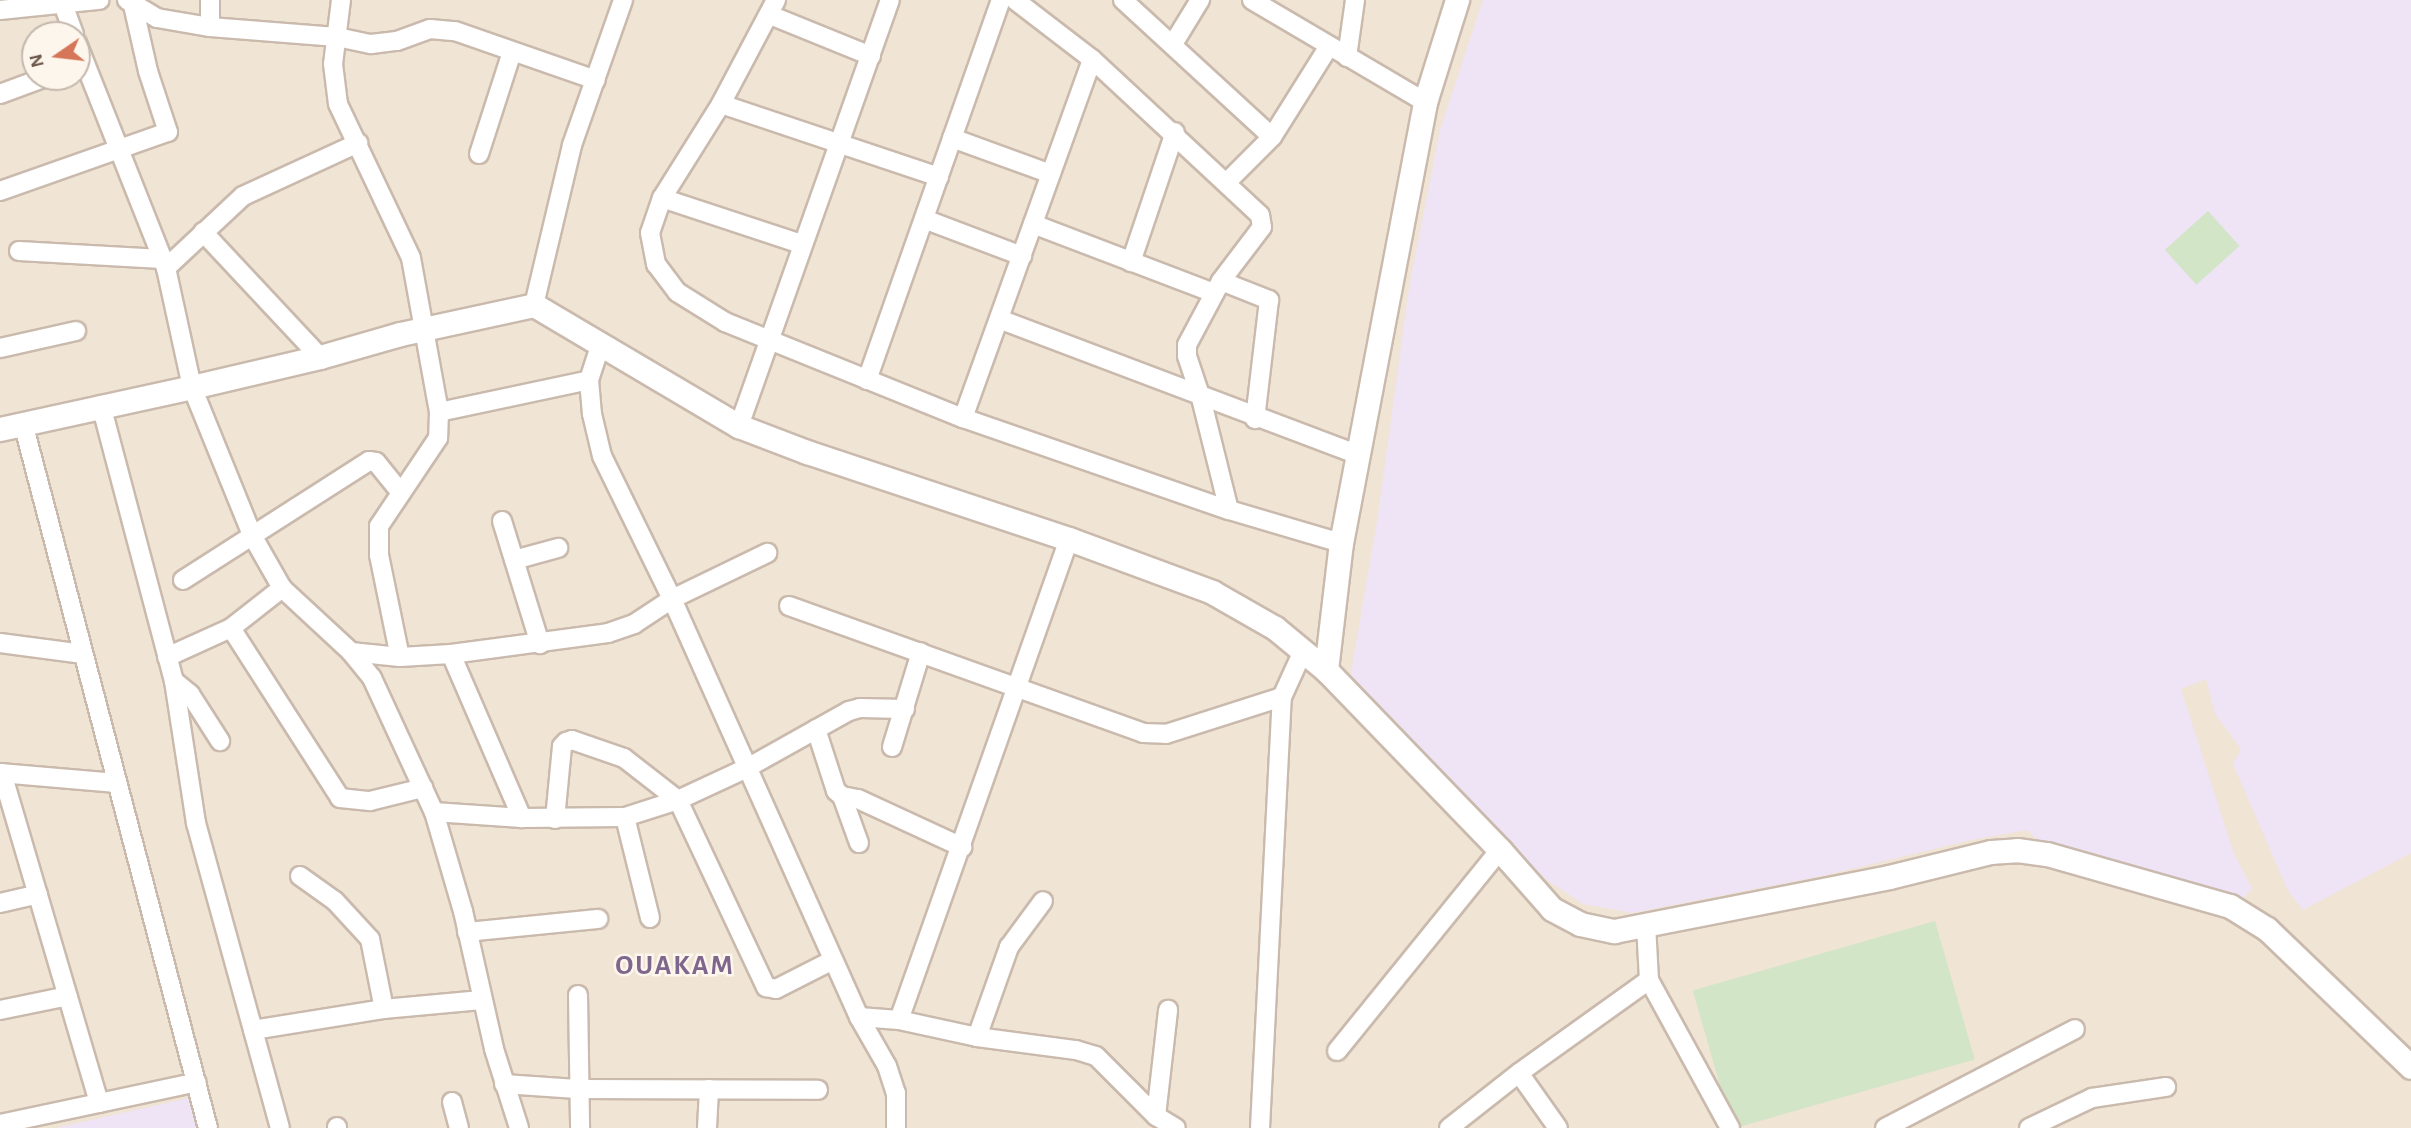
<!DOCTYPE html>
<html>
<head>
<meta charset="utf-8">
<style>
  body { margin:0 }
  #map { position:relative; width:2411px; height:1128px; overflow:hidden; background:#faf2e6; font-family:"Alegreya Sans",sans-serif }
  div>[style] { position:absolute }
  .residential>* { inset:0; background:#f0e4d5 }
  .education>* { inset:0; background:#efe3f6 }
  .green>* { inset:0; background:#d2e5c6; transform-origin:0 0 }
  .roads { filter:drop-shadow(2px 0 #cabaad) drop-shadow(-2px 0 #cabaad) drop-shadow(0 2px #cabaad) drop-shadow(0 -2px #cabaad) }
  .minor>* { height:18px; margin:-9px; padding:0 9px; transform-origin:9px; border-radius:9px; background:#fff }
  .tertiary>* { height:23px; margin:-11.5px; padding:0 11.5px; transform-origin:11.5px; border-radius:11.5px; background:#fff }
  span { translate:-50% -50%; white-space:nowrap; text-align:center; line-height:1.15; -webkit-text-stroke:5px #fdf6ec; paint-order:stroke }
  .district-label { font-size:28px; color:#7f668c; font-weight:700; letter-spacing:2px }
  .north { position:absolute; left:21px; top:21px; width:70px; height:70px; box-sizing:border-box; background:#fdf6ec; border:2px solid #c5b8ad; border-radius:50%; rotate:256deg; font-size:19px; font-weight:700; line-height:28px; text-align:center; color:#705a4e }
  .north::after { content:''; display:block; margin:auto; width:24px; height:32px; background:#d67659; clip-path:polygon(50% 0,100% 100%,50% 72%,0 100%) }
</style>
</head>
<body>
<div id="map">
  <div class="residential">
    <i style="clip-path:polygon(evenodd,0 0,2411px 0,2411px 1128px,0 1128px,0 0,35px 35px,77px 35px,77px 77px,35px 77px,35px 35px)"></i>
  </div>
  <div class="education">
    <i style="clip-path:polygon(1483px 0,2411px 0,2411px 853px,2303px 910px,2288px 891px,2233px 764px,2241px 749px,2215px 714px,2206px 679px,2181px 689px,2234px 854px,2252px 888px,2241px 901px,2041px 843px,2027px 830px,1971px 840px,1826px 875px,1632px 913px,1583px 904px,1547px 880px,1502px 838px,1350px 679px,1378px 515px,1409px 288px,1440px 130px)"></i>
    <i style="clip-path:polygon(189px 1098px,197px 1128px,56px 1128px)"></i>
  </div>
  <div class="green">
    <i style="left:2208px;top:211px;width:47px;height:58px;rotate:48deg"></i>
    <i style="left:1935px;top:921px;width:144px;height:252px;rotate:74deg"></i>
  </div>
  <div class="roads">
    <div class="minor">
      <i style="left:127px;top:0;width:35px;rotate:31deg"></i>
      <i style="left:157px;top:18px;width:54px;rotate:9.6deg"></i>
      <i style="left:210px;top:27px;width:127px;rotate:4.5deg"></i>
      <i style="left:337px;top:37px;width:35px;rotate:12deg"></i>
      <i style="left:371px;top:44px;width:26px;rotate:-7deg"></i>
      <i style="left:397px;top:41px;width:35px;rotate:-20deg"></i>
      <i style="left:430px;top:29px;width:25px;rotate:5deg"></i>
      <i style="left:455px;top:31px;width:149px;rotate:19.2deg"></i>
      <i style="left:341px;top:0;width:64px;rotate:97.1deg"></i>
      <i style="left:333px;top:64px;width:40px;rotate:82.9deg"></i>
      <i style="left:338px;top:104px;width:170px;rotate:64.6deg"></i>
      <i style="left:411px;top:258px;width:157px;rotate:79.7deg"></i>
      <i style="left:439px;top:412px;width:26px;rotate:92deg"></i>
      <i style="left:438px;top:438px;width:106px;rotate:123.8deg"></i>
      <i style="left:379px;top:526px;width:29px;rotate:90deg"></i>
      <i style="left:379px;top:555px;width:104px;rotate:78.4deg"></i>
      <i style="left:776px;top:0;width:118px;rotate:117.9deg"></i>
      <i style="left:721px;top:104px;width:111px;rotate:122.1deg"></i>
      <i style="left:662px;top:198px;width:37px;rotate:109deg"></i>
      <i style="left:650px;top:233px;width:32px;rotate:79deg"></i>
      <i style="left:656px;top:264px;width:35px;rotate:53deg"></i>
      <i style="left:677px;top:292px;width:57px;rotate:32deg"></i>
      <i style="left:725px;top:322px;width:257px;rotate:22deg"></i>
      <i style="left:963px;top:418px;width:281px;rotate:19.1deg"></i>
      <i style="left:1229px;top:510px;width:117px;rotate:16.4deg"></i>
      <i style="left:1015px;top:0;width:97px;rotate:37.5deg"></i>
      <i style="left:1092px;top:59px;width:229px;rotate:42.9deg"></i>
      <i style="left:1260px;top:215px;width:12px;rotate:81deg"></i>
      <i style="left:1262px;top:227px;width:68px;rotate:127.2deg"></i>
      <i style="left:1221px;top:281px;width:72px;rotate:118deg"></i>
      <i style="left:1187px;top:345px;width:11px;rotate:90deg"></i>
      <i style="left:1187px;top:356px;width:44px;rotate:71.6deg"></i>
      <i style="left:1201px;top:398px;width:115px;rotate:76deg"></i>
      <i style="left:1123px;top:0;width:202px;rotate:42.6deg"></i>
      <i style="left:1252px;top:0;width:201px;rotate:30.5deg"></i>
      <i style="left:63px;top:4px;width:33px;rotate:70deg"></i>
      <i style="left:0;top:10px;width:100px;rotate:-5.8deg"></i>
      <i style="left:770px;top:15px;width:109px;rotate:22.1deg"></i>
      <i style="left:210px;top:27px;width:27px;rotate:-90deg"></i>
      <i style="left:77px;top:43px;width:242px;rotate:68.4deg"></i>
      <i style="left:166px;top:268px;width:122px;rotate:77.7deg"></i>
      <i style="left:192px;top:387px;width:162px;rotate:67.9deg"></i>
      <i style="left:253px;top:537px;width:59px;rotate:60.4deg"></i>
      <i style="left:282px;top:588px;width:94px;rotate:42.8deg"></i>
      <i style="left:351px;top:652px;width:33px;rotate:51deg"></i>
      <i style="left:372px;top:678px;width:148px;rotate:65.2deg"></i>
      <i style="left:434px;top:812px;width:103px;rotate:73.7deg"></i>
      <i style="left:463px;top:911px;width:141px;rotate:77.3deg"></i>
      <i style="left:494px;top:1049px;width:83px;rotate:72.4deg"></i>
      <i style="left:1173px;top:44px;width:52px;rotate:-58.5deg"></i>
      <i style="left:1347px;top:57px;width:58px;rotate:-82deg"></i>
      <i style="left:0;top:94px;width:49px;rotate:-20.3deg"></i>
      <i style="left:721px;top:104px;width:230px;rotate:18.5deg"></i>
      <i style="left:952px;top:138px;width:105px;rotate:20deg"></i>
      <i style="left:479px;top:154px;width:107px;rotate:-72.1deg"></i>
      <i style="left:1227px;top:182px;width:64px;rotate:-45deg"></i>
      <i style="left:1272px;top:137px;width:107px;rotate:-57.9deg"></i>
      <i style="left:0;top:191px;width:178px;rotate:-19.4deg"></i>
      <i style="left:168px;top:132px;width:64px;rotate:-108.2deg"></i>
      <i style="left:148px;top:71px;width:68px;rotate:-102.8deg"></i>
      <i style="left:662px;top:198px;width:146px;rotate:18.3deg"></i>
      <i style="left:924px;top:219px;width:105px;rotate:20.7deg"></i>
      <i style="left:1033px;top:224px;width:194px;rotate:20.9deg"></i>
      <i style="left:203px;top:232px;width:171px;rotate:46.9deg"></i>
      <i style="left:19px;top:251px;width:143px;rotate:3.2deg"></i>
      <i style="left:1131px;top:262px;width:137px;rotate:-71.3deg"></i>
      <i style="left:166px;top:268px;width:105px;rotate:-43.1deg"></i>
      <i style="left:243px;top:196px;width:127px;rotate:-24.7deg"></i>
      <i style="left:1221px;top:281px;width:52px;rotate:21.6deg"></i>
      <i style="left:1269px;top:300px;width:120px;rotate:96.7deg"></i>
      <i style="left:534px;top:305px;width:164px;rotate:-76.6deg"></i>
      <i style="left:572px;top:145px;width:154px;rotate:-70.6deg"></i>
      <i style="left:999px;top:319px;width:384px;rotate:20.7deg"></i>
      <i style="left:0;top:348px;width:78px;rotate:-12.6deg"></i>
      <i style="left:589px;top:380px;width:34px;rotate:85deg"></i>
      <i style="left:592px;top:414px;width:43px;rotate:76.6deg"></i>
      <i style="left:602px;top:456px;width:159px;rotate:63.9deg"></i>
      <i style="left:672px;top:599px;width:458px;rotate:65.9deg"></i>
      <i style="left:859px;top:1017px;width:56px;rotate:60.3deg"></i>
      <i style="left:887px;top:1066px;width:28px;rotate:72deg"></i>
      <i style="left:896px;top:1093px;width:35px;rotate:90deg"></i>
      <i style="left:867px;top:380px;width:403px;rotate:-70.6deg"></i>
      <i style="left:101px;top:405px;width:285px;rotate:75.2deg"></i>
      <i style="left:174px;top:681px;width:144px;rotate:81.2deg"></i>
      <i style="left:196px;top:823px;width:316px;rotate:74.6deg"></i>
      <i style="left:439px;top:412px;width:153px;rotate:-12deg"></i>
      <i style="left:589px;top:380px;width:38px;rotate:-72deg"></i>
      <i style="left:963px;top:418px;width:381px;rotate:-70.2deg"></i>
      <i style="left:23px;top:423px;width:729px;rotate:75.3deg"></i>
      <i style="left:739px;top:426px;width:452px;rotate:-70.5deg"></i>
      <i style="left:502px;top:521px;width:129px;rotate:72.8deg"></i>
      <i style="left:514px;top:560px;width:46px;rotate:-15.3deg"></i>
      <i style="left:183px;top:580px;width:221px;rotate:-32.6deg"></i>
      <i style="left:369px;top:461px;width:7px;rotate:8deg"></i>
      <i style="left:376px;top:462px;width:40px;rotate:51deg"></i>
      <i style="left:789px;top:606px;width:376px;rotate:19.7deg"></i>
      <i style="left:1143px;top:733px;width:23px;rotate:2deg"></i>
      <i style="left:1166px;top:734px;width:122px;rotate:-17.7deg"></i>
      <i style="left:231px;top:628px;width:202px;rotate:57.3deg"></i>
      <i style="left:340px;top:798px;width:30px;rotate:6deg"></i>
      <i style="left:370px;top:801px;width:55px;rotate:-13.8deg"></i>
      <i style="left:0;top:643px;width:84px;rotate:7.5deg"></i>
      <i style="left:351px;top:652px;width:49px;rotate:5.8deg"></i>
      <i style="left:400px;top:657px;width:51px;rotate:-3.4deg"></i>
      <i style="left:451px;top:654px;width:158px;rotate:-7.6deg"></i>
      <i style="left:608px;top:633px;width:28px;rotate:-19deg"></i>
      <i style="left:634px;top:624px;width:45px;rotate:-33.3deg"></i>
      <i style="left:672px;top:599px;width:106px;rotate:-25.8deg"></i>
      <i style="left:451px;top:654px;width:179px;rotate:66.6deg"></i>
      <i style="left:167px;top:657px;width:70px;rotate:-24.4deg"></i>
      <i style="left:231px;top:628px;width:65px;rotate:-38.1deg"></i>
      <i style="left:174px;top:681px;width:21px;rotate:39deg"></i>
      <i style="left:190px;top:694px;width:56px;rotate:57.4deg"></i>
      <i style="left:816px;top:729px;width:65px;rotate:72.1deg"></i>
      <i style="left:836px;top:791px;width:8px;rotate:40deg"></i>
      <i style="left:842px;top:796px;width:50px;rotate:70.1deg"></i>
      <i style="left:892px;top:747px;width:99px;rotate:-73deg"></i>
      <i style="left:0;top:773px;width:117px;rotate:4.9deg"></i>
      <i style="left:2px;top:773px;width:344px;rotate:73.6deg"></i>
      <i style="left:842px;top:796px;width:16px;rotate:11deg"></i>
      <i style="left:858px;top:799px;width:115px;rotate:24.8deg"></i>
      <i style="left:434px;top:812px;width:88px;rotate:3.9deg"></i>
      <i style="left:522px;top:818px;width:103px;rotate:-0.6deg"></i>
      <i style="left:625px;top:817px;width:56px;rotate:-17.8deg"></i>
      <i style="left:678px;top:800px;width:76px;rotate:-24.9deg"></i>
      <i style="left:747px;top:768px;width:117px;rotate:-29.2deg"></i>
      <i style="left:849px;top:711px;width:11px;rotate:-15deg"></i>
      <i style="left:860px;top:708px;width:45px;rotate:1.3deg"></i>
      <i style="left:625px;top:817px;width:104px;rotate:76.1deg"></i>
      <i style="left:555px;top:819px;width:73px;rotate:-84.5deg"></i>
      <i style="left:562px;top:746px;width:6px;rotate:-45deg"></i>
      <i style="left:566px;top:742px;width:6px;rotate:-18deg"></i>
      <i style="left:572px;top:740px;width:55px;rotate:19.1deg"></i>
      <i style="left:624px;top:758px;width:68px;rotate:37.9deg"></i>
      <i style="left:678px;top:800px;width:207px;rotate:64.8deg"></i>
      <i style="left:766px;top:987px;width:10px;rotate:11deg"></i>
      <i style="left:776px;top:989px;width:64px;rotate:-27deg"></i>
      <i style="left:300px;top:876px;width:43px;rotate:35.5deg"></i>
      <i style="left:335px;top:901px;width:52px;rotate:47.4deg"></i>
      <i style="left:370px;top:939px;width:71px;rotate:78.7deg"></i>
      <i style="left:0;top:903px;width:39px;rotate:-13deg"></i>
      <i style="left:467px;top:932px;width:132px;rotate:-5.7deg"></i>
      <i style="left:1649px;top:980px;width:169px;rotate:61.3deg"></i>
      <i style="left:578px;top:995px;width:133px;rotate:89.1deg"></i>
      <i style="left:0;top:1010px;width:69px;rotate:-11.6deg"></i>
      <i style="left:859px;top:1017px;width:40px;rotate:4.3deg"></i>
      <i style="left:899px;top:1020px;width:80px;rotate:12.3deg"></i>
      <i style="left:977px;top:1037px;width:100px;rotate:7.5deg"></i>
      <i style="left:1076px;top:1050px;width:21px;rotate:17deg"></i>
      <i style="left:1096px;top:1056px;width:85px;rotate:45deg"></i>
      <i style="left:1156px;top:1116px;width:23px;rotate:31deg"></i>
      <i style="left:899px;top:1020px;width:510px;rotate:-70.54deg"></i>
      <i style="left:253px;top:1030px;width:133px;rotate:-9.1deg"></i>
      <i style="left:384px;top:1009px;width:97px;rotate:-5.3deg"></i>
      <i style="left:977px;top:1037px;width:96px;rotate:-70.4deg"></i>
      <i style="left:1009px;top:947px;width:57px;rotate:-53.5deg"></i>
      <i style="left:1337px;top:1051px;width:259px;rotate:-51deg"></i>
      <i style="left:1519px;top:1073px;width:67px;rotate:54.7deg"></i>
      <i style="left:504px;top:1084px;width:73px;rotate:3.9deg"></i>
      <i style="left:577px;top:1089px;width:241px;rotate:0.2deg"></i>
      <i style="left:452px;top:1102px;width:27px;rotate:75deg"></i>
      <i style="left:1156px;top:1116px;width:107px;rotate:-83.5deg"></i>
      <i style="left:0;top:1124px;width:201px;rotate:-12deg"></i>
      <i style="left:337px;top:1127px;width:1px;rotate:90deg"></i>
      <i style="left:707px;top:1128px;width:39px;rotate:-87deg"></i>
      <i style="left:1260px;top:1128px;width:432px;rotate:-87.1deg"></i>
      <i style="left:1282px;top:697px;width:51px;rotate:-65.5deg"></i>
      <i style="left:1449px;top:1128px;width:89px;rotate:-38.2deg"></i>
      <i style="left:1519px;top:1073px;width:160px;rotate:-35.6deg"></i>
      <i style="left:1649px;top:980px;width:55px;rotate:-93.1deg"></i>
      <i style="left:1885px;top:1128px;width:214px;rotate:-27.5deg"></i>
      <i style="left:2029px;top:1128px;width:70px;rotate:-25.5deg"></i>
      <i style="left:2092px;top:1098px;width:75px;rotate:-8.5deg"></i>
    </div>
    <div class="tertiary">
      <i style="left:0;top:429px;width:197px;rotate:-12.3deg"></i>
      <i style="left:192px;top:387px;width:131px;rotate:-13.2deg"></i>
      <i style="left:320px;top:357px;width:83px;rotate:-16deg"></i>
      <i style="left:400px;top:334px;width:137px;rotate:-12.2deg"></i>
      <i style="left:534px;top:305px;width:238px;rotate:30.6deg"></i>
      <i style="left:739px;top:426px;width:73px;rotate:20.9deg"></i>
      <i style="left:807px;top:452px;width:276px;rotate:18.4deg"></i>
      <i style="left:1069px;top:539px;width:153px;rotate:20.3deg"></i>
      <i style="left:1212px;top:592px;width:73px;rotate:29.7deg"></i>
      <i style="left:1275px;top:628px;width:66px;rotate:39.5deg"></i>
      <i style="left:1326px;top:670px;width:250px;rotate:46deg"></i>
      <i style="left:1500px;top:850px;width:79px;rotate:48.6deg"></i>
      <i style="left:1552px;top:909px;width:32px;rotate:28deg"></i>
      <i style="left:1580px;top:924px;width:35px;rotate:12deg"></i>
      <i style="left:1614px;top:931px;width:280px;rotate:-11.1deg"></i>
      <i style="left:1889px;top:877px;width:105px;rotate:-13.8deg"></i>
      <i style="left:1991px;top:852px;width:26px;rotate:-4deg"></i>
      <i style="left:2017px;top:850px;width:30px;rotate:8deg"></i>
      <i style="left:2047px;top:854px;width:190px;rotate:15.9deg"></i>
      <i style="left:2230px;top:906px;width:44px;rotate:31.9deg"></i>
      <i style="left:2267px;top:929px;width:199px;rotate:43.8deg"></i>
      <i style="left:1326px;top:670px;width:128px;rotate:-83.3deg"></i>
      <i style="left:1341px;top:543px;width:449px;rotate:-79.2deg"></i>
      <i style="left:1425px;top:102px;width:107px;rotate:-72.6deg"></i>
    </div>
  </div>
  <div class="district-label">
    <span style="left:675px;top:966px">OUAKAM</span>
  </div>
  <div class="north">N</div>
</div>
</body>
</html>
